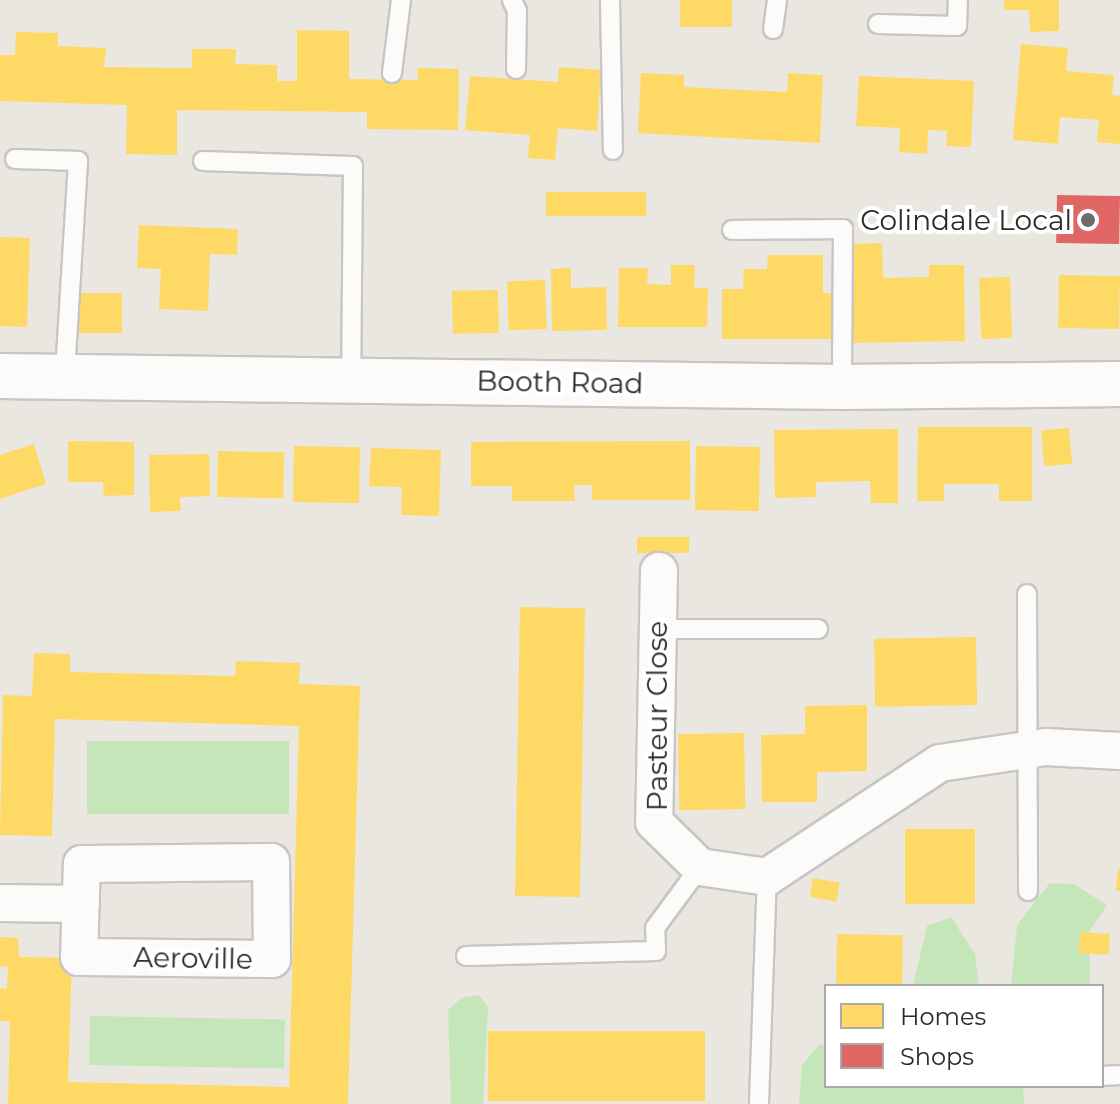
<!DOCTYPE html>
<html>
<head>
<meta charset="utf-8">
<style>
  body { margin:0 }
  #map { position:relative; width:1120px; height:1104px; overflow:hidden; background:#eae7e0; font-family:Montserrat,sans-serif }
  div>[style] { position:absolute }
  .green>* { inset:0; background:#c5e6b8; transform-origin:0 0 }
  .homes>* { inset:0; background:#ffd966; transform-origin:0 0 }
  .shops>* { inset:0; background:#e06666; transform-origin:0 0 }
  .roads { filter:drop-shadow(2px 0 #c7c6c5) drop-shadow(-2px 0 #c7c6c5) drop-shadow(0 2px #c7c6c5) drop-shadow(0 -2px #c7c6c5) }
  .service>* { height:18px; margin:-9px; padding:0 9px; transform-origin:9px; border-radius:9px; background:#fcfbfa }
  .minor>* { height:36px; margin:-18px; padding:0 18px; transform-origin:18px; border-radius:18px; background:#fcfbfa }
  .tertiary>* { height:44px; margin:-22px; padding:0 22px; transform-origin:22px; border-radius:22px; background:#fcfbfa }
  .dots>* { width:22px; height:22px; translate:-50% -50%; box-sizing:border-box; border:4px solid #fff; border-radius:50% }
  span { translate:-50% -50%; white-space:nowrap; text-align:center; line-height:1.15; -webkit-text-stroke:8px #fff; paint-order:stroke }
  .poi-label { font-size:28px; color:#2b2b2b }
  .right { translate:-100% -50%; text-align:right }
  .street-label { font-size:28px; color:#2b2b2b }
  .legend { position:absolute; left:824px; top:984px; width:280px; height:104px; box-sizing:border-box; background:#fff; border:2px solid #aaa; margin:0; padding:10px 14px; list-style:none; font-size:24px; color:#2b2b2b }
  .legend li { display:flex; align-items:center; gap:16px; height:40px }
  .legend b { width:40px; border:2px solid #aaa }
</style>
</head>
<body>
<div id="map">
  <div class="green">
    <i style="left:87px;top:741px;width:202px;height:73px"></i>
    <i style="clip-path:polygon(1050px 883px,1074px 884px,1107px 905px,1089px 932px,1090px 986px,1011px 986px,1017px 925px)"></i>
    <i style="clip-path:polygon(951px 917px,975px 954px,979px 986px,913px 986px,927px 926px)"></i>
    <i style="clip-path:polygon(479px 995px,488px 1007px,483px 1104px,451px 1104px,448px 1010px,461px 998px)"></i>
    <i style="left:90px;top:1016px;width:195px;height:49px;rotate:1deg"></i>
    <i style="clip-path:polygon(820px 1044px,826px 1047px,826px 1086px,1023px 1086px,1024px 1104px,799px 1104px,802px 1065px)"></i>
  </div>
  <div class="homes">
    <i style="left:680px;top:0;width:52px;height:27px"></i>
    <i style="clip-path:polygon(1004px 0,1059px 0,1059px 31px,1030px 32px,1029px 10px,1004px 10px)"></i>
    <i style="clip-path:polygon(297px 30px,349px 31px,349px 79px,418px 80px,417px 68px,459px 69px,458px 130px,367px 129px,367px 112px,177px 110px,177px 155px,126px 154px,127px 105px,0 101px,0 55px,15px 55px,16px 32px,58px 33px,58px 46px,106px 48px,104px 67px,192px 68px,192px 49px,236px 49px,235px 64px,277px 65px,277px 81px,297px 81px)"></i>
    <i style="clip-path:polygon(1021px 44px,1068px 48px,1066px 71px,1114px 75px,1112px 95px,1120px 96px,1120px 144px,1097px 142px,1099px 120px,1060px 117px,1058px 144px,1013px 140px)"></i>
    <i style="clip-path:polygon(559px 67px,601px 70px,597px 131px,558px 128px,555px 160px,528px 158px,530px 135px,465px 130px,470px 76px,558px 82px)"></i>
    <i style="clip-path:polygon(641px 73px,684px 75px,684px 87px,787px 92px,788px 73px,823px 75px,820px 143px,638px 133px)"></i>
    <i style="clip-path:polygon(859px 76px,974px 81px,971px 147px,946px 146px,947px 131px,928px 130px,927px 154px,899px 152px,900px 128px,856px 126px)"></i>
    <i style="left:646px;top:192px;width:24px;height:100px;rotate:90deg"></i>
    <i style="clip-path:polygon(139px 225px,238px 229px,237px 255px,210px 254px,208px 311px,159px 309px,161px 269px,137px 268px)"></i>
    <i style="left:0;top:237px;width:30px;height:89px;rotate:2deg"></i>
    <i style="clip-path:polygon(882px 243px,883px 278px,929px 277px,929px 265px,964px 265px,965px 341px,849px 343px,848px 244px)"></i>
    <i style="clip-path:polygon(768px 255px,823px 255px,823px 293px,837px 293px,837px 339px,722px 339px,722px 289px,743px 289px,744px 269px,767px 269px)"></i>
    <i style="clip-path:polygon(671px 265px,695px 265px,694px 288px,708px 288px,707px 327px,618px 327px,619px 268px,648px 268px,647px 284px,671px 285px)"></i>
    <i style="clip-path:polygon(571px 268px,571px 288px,606px 287px,607px 330px,552px 331px,551px 269px)"></i>
    <i style="left:1059px;top:275px;width:61px;height:53px;rotate:1deg"></i>
    <i style="left:1010px;top:277px;width:61px;height:31px;rotate:88deg"></i>
    <i style="left:545px;top:280px;width:49px;height:38px;rotate:88deg"></i>
    <i style="left:498px;top:290px;width:43px;height:46px;rotate:89deg"></i>
    <i style="left:76px;top:293px;width:46px;height:40px"></i>
    <i style="clip-path:polygon(918px 427px,1032px 427px,1032px 501px,999px 501px,999px 484px,944px 484px,944px 501px,917px 501px)"></i>
    <i style="left:1069px;top:428px;width:36px;height:28px;rotate:85deg"></i>
    <i style="clip-path:polygon(898px 429px,898px 503px,871px 503px,870px 481px,816px 482px,816px 497px,775px 498px,774px 430px)"></i>
    <i style="clip-path:polygon(68px 441px,134px 442px,134px 495px,104px 496px,103px 482px,68px 482px)"></i>
    <i style="clip-path:polygon(690px 441px,690px 500px,592px 500px,592px 485px,574px 485px,575px 501px,512px 501px,512px 486px,471px 486px,471px 442px)"></i>
    <i style="clip-path:polygon(34px 444px,46px 484px,0 499px,0 455px)"></i>
    <i style="left:294px;top:446px;width:66px;height:56px;rotate:1deg"></i>
    <i style="left:696px;top:446px;width:64px;height:64px;rotate:1deg"></i>
    <i style="clip-path:polygon(371px 448px,441px 450px,439px 516px,401px 515px,402px 487px,369px 486px)"></i>
    <i style="left:218px;top:451px;width:66px;height:46px;rotate:1deg"></i>
    <i style="clip-path:polygon(209px 454px,210px 496px,180px 497px,181px 511px,150px 512px,149px 455px)"></i>
    <i style="left:637px;top:537px;width:52px;height:16px"></i>
    <i style="left:520px;top:607px;width:65px;height:289px;rotate:1deg"></i>
    <i style="left:976px;top:637px;width:68px;height:102px;rotate:89deg"></i>
    <i style="clip-path:polygon(34px 653px,70px 654px,70px 672px,235px 676px,236px 661px,300px 663px,299px 684px,360px 686px,348px 1104px,8px 1104px,10px 1021px,0 1021px,0 988px,7px 989px,8px 967px,0 966px,0 937px,18px 938px,19px 957px,72px 958px,68px 1082px,289px 1087px,299px 726px,55px 719px,52px 836px,0 835px,3px 695px,32px 696px)"></i>
    <i style="clip-path:polygon(867px 705px,867px 771px,817px 772px,817px 802px,762px 802px,761px 735px,805px 734px,805px 706px)"></i>
    <i style="left:744px;top:733px;width:76px;height:66px;rotate:89deg"></i>
    <i style="left:905px;top:829px;width:70px;height:75px"></i>
    <i style="clip-path:polygon(1118px 869px,1120px 869px,1120px 891px,1116px 891px)"></i>
    <i style="left:813px;top:878px;width:27px;height:19px;rotate:10deg"></i>
    <i style="left:1080px;top:932px;width:30px;height:21px;rotate:4deg"></i>
    <i style="left:837px;top:934px;width:66px;height:52px;rotate:1deg"></i>
    <i style="left:705px;top:1031px;width:70px;height:217px;rotate:90deg"></i>
  </div>
  <div class="shops">
    <i style="left:1057px;top:195px;width:63px;height:48px;rotate:1deg"></i>
  </div>
  <div class="roads">
    <div class="service">
      <i style="left:512px;top:0;width:12px;rotate:66deg"></i>
      <i style="left:517px;top:11px;width:58px;rotate:91deg"></i>
      <i style="left:610px;top:0;width:150px;rotate:88.9deg"></i>
      <i style="left:878px;top:24px;width:79px;rotate:1.5deg"></i>
      <i style="left:957px;top:26px;width:26px;rotate:-88deg"></i>
      <i style="left:773px;top:29px;width:29px;rotate:-82deg"></i>
      <i style="left:392px;top:73px;width:74px;rotate:-83deg"></i>
      <i style="left:15px;top:159px;width:63px;rotate:1.8deg"></i>
      <i style="left:78px;top:161px;width:214px;rotate:93.5deg"></i>
      <i style="left:203px;top:161px;width:150px;rotate:1.9deg"></i>
      <i style="left:353px;top:166px;width:214px;rotate:90.5deg"></i>
      <i style="left:732px;top:230px;width:111px;rotate:-0.5deg"></i>
      <i style="left:843px;top:229px;width:158px;rotate:90.4deg"></i>
      <i style="left:1027px;top:594px;width:297px;rotate:89.8deg"></i>
      <i style="left:658px;top:629px;width:160px"></i>
      <i style="left:466px;top:956px;width:190px;rotate:-1.5deg"></i>
      <i style="left:656px;top:951px;width:23px;rotate:-92deg"></i>
      <i style="left:655px;top:928px;width:76px;rotate:-53.6deg"></i>
      <i style="left:1102px;top:1076px;width:18px;rotate:-3deg"></i>
      <i style="left:759px;top:1102px;width:225px;rotate:-88deg"></i>
    </div>
    <div class="minor">
      <i style="left:659px;top:571px;width:251px;rotate:91.1deg"></i>
      <i style="left:654px;top:822px;width:64px;rotate:44.4deg"></i>
      <i style="left:700px;top:867px;width:68px;rotate:8.5deg"></i>
      <i style="left:767px;top:877px;width:207px;rotate:-33.4deg"></i>
      <i style="left:940px;top:763px;width:107px;rotate:-8.6deg"></i>
      <i style="left:1046px;top:747px;width:74px;rotate:3.1deg"></i>
      <i style="left:271px;top:862px;width:97px;rotate:89.4deg"></i>
      <i style="left:272px;top:959px;width:193px;rotate:-179.4deg"></i>
      <i style="left:79px;top:957px;width:93px;rotate:-88.2deg"></i>
      <i style="left:82px;top:864px;width:189px;rotate:-0.6deg"></i>
      <i style="left:0;top:903px;width:81px;rotate:0.7deg"></i>
    </div>
    <div class="tertiary">
      <i style="left:0;top:376px;width:842px;rotate:0.75deg"></i>
      <i style="left:842px;top:387px;width:278px;rotate:-0.6deg"></i>
    </div>
  </div>
  <div class="dots">
    <i style="left:1088px;top:220px;background:#6e6d6a"></i>
  </div>
  <div class="poi-label">
    <span class="right" style="left:1072px;top:220px">Colindale Local</span>
  </div>
  <div class="street-label">
    <span style="left:560px;top:382px;rotate:1deg">Booth Road</span>
    <span style="left:657px;top:716px;rotate:-90deg">Pasteur Close</span>
    <span style="left:193px;top:958px;rotate:1deg">Aeroville</span>
  </div>
  <ul class="legend">
  <li><b style="height:22px;background:#ffd966"></b>Homes</li>
  <li><b style="height:22px;background:#e06666"></b>Shops</li>
  </ul>
</div>
</body>
</html>
